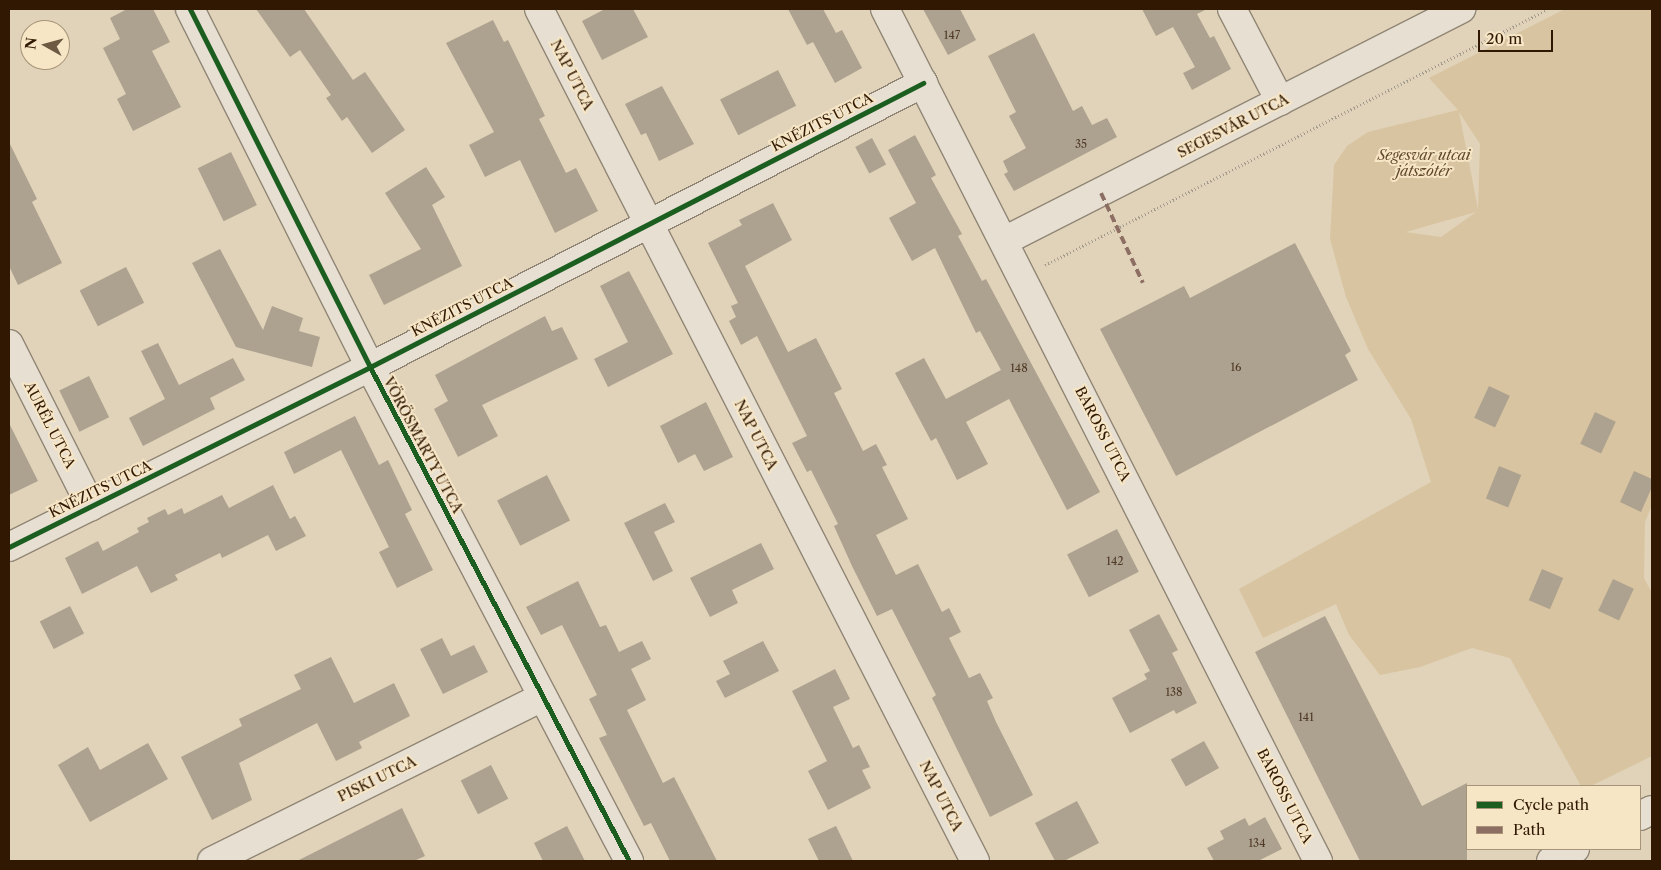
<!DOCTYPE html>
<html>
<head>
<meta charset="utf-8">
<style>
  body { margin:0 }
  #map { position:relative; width:1661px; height:870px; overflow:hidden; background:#e1d3b9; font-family:"Libre Caslon Text",serif }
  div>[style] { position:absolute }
  .green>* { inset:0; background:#d8c4a0 }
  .building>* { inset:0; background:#ada28f; transform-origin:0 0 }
  .path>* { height:3px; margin-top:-1.5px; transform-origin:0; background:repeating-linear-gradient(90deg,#a39b8e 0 1px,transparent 0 3.5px) }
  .roads { filter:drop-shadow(1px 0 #918675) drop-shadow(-1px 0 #918675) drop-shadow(0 1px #918675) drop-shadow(0 -1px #918675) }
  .minor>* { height:28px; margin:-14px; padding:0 14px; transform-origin:14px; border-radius:14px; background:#e6dfd2 }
  .quiet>* { height:4px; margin-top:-2px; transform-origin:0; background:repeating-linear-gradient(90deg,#8d6e63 0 8px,transparent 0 12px) }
  .cycleway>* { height:5px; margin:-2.5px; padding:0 2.5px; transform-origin:2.5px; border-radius:2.5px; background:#1b5e20 }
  span { translate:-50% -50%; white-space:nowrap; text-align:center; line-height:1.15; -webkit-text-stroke:4px #f7e6c6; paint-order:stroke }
  .number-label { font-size:11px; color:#4f3a26 }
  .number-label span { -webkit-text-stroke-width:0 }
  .street-label { font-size:14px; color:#301803 }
  .park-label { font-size:14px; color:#60482c; font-style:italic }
  .frame { position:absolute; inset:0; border:10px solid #301803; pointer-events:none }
  .legend { position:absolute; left:1466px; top:785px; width:175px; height:65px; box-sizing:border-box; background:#f7e6c6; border:1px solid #a79478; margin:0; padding:6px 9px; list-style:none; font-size:15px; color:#301803 }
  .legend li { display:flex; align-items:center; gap:10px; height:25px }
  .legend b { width:25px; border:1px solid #a79478 }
  .north { position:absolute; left:20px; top:20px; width:50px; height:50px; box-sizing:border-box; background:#f7e6c6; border:1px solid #a79478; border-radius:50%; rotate:277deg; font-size:14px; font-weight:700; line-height:20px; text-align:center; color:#301803 }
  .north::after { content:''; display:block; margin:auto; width:18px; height:22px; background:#6e5943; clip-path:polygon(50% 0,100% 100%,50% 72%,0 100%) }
  .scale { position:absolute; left:1478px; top:30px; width:75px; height:22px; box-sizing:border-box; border:2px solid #301803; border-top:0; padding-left:6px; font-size:15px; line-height:18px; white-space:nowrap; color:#301803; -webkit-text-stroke:4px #f7e6c6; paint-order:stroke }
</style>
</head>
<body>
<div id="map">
  <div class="green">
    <i style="clip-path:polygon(evenodd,1565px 9px,1652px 9px,1652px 505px,1645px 522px,1644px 578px,1652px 593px,1652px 756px,1591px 786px,1581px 786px,1510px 658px,1472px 648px,1420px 667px,1380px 675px,1349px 635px,1336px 604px,1263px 638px,1239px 589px,1431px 482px,1411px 419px,1368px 349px,1346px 297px,1330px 239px,1334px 165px,1347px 146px,1368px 132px,1458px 110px,1429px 78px,1565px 9px,1459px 112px,1480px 144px,1478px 209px,1459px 112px,1565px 9px,1476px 212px,1441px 237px,1405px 232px,1406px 232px,1476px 212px)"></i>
  </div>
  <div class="building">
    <i style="clip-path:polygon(127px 9px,153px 9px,170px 42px,152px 51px,181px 107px,133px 131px,117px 99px,126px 94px,103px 48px,120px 39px,110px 18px)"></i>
    <i style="clip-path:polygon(256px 9px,304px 9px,353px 80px,365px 72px,405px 130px,372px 153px,347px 117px,342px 121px,326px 98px,331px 95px,300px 50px,290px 57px)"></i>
    <i style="clip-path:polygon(605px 9px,633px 9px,648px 37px,602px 60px,582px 21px)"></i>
    <i style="clip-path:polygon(788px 9px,823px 9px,836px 33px,842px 30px,862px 68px,835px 83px,813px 42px,807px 45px)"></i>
    <i style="clip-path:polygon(923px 9px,960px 9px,976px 40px,948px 55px)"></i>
    <i style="clip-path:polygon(1142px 9px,1207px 9px,1197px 14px,1210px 38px,1214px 36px,1231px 69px,1192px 90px,1183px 73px,1195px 67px,1173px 27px,1156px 36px)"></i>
    <i style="clip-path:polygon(493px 20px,504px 42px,508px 40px,545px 116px,539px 119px,566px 173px,576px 168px,598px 211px,555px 233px,520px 160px,485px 177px,469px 145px,494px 132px,446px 43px)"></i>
    <i style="clip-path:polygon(1034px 33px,1073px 111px,1082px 106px,1092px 125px,1107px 118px,1117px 137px,1014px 191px,1004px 174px,1008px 172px,1003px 161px,1026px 148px,1009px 116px,1016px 112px,988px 56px)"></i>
    <i style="left:778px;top:70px;width:40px;height:65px;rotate:63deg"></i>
    <i style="clip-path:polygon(662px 86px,694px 144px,659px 161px,646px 133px,641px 135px,625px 104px)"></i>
    <i style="clip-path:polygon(915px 135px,936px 175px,931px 178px,962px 234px,958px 236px,982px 281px,986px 279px,1100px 492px,1067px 510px,1009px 399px,966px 422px,988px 464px,957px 480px,936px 438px,931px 441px,895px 373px,924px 358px,946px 399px,1001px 370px,980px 331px,976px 333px,935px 248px,912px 261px,889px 218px,916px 203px,888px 150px)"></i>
    <i style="left:872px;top:138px;width:30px;height:19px;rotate:62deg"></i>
    <i style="clip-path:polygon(9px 142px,37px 199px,32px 202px,62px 263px,18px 285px,9px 266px)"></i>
    <i style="left:231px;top:152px;width:59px;height:37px;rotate:64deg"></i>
    <i style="clip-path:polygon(426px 167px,445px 197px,432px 205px,462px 266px,384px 305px,369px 275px,421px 249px,385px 193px)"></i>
    <i style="clip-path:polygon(773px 203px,792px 240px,745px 266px,788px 352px,816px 338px,842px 389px,834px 393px,863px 451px,876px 444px,887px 465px,882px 467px,908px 519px,876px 535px,896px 575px,918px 564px,942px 612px,949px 608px,961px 632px,949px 638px,969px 678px,980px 673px,993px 698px,987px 701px,996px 722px,1033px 795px,990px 817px,932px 698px,936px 695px,892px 609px,877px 616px,852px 566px,834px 526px,838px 524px,811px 470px,807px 472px,792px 443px,807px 436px,757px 336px,741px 345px,729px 321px,736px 317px,731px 306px,738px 303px,708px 243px,742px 225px,739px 220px)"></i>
    <i style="clip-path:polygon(1295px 243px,1351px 351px,1345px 355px,1358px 380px,1176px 476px,1100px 329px,1184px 286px,1190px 298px)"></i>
    <i style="clip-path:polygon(220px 249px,263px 330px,272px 306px,303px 318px,299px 331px,320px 337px,312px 367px,236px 347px,192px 263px)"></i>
    <i style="left:126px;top:267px;width:40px;height:52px;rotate:63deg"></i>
    <i style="clip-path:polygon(629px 271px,673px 354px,608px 387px,594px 359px,628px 342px,600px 286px)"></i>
    <i style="clip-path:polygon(545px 316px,552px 331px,562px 327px,578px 359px,482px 405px,498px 436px,458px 457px,434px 409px,448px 401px,435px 375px)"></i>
    <i style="clip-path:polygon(158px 343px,179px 385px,233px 358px,245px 380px,210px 398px,215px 409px,143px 446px,129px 418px,165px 399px,141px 351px)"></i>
    <i style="left:89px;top:376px;width:46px;height:33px;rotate:64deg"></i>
    <i style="left:1489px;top:386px;width:23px;height:35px;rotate:25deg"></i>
    <i style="clip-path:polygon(706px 402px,733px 457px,704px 471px,695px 454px,678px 463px,660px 426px)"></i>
    <i style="left:1595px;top:412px;width:23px;height:35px;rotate:25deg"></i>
    <i style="clip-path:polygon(355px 416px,379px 465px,388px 460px,412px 510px,405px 514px,433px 570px,397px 588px,379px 552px,389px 547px,341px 450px,294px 474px,284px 452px)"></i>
    <i style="clip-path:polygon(9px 423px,38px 481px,9px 495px)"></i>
    <i style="left:1499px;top:466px;width:24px;height:35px;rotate:22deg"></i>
    <i style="clip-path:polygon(1634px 471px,1652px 479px,1652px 487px,1641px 512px,1620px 502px)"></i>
    <i style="left:547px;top:475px;width:51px;height:56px;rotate:63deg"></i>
    <i style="clip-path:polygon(273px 485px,290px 519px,295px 516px,306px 536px,276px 551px,268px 535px,222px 558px,220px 553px,175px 575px,178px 580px,151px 593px,137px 566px,82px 594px,65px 558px,98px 541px,103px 551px,139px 532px,137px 528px,149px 522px,147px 518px,165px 509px,168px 515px,182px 508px,184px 514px,222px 495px,229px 508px)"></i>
    <i style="clip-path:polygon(665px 503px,675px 522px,654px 532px,673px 571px,653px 581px,624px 523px)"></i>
    <i style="left:1117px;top:529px;width:48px;height:56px;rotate:63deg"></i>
    <i style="clip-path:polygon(761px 543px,774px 569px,732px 590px,738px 603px,710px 617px,690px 578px)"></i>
    <i style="left:1542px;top:569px;width:23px;height:34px;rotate:23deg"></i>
    <i style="left:1613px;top:579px;width:23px;height:35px;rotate:25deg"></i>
    <i style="clip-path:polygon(578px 581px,600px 627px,606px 625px,619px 652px,642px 641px,651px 659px,631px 669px,646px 700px,627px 710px,663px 783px,674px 777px,717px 861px,670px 861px,651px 823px,644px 826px,599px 738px,607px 735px,589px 699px,597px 695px,562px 625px,541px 635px,526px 607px)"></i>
    <i style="left:70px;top:606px;width:31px;height:34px;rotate:63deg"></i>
    <i style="clip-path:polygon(1159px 614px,1178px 650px,1172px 653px,1197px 703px,1176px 714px,1174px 710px,1130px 733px,1112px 698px,1147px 679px,1144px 674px,1150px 671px,1129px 630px)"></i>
    <i style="clip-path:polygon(1325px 616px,1422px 806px,1467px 783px,1467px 861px,1360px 861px,1255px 652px)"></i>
    <i style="clip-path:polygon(442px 638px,451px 656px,474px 645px,488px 672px,443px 694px,420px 649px)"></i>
    <i style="clip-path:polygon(763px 641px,779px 671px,725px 698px,716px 681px,730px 674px,723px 661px)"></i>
    <i style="clip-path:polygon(331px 657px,354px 703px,394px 683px,410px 716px,359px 742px,362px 748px,336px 761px,317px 723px,239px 763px,252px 800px,212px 820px,181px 757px,242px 726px,239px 719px,301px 689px,294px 675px)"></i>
    <i style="clip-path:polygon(835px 669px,850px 699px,833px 707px,853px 748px,859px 745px,870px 767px,862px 770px,871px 788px,828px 810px,808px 771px,827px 761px,792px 691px)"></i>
    <i style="left:1204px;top:741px;width:31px;height:38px;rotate:61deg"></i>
    <i style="clip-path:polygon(148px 743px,168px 779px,90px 822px,58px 765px,88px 747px,100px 770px)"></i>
    <i style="left:491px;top:765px;width:38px;height:34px;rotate:63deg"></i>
    <i style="clip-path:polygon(1077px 801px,1099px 843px,1064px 861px,1055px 861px,1035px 823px)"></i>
    <i style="clip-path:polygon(402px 808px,425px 856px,414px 861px,297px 861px)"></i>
    <i style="clip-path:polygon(1265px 817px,1282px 849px,1258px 861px,1214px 861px,1207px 848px,1224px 839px,1220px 831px,1245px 818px,1249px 826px)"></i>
    <i style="clip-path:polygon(567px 826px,585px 861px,543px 861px,534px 843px)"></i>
    <i style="clip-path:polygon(836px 826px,853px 861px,819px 861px,808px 839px)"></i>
  </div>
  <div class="path">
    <i style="left:1045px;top:265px;width:564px;rotate:-26.97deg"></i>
  </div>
  <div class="roads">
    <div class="minor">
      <i style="left:190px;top:9px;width:401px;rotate:63.3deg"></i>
      <i style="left:370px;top:367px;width:558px;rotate:62.33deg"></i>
      <i style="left:539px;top:9px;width:957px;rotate:62.9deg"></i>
      <i style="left:885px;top:9px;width:956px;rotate:63.06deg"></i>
      <i style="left:1232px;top:9px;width:104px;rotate:62.4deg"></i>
      <i style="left:1004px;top:241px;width:513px;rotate:-26.92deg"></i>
      <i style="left:9px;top:344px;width:182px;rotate:63.2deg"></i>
      <i style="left:9px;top:547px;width:403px;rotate:-26.5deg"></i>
      <i style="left:370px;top:367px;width:622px;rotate:-27.18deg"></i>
      <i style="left:1640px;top:816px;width:13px;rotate:-27deg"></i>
      <i style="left:212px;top:861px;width:369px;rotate:-26.4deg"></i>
      <i style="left:1551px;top:861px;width:27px;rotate:-27deg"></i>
    </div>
  </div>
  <div class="quiet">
    <i style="left:1101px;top:193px;width:99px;rotate:65deg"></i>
  </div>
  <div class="cycleway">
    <i style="left:190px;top:9px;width:401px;rotate:63.3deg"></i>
    <i style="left:370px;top:367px;width:558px;rotate:62.33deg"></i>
    <i style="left:9px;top:547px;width:403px;rotate:-26.5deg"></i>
    <i style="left:370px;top:367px;width:622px;rotate:-27.18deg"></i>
  </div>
  <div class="number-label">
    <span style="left:952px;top:35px">147</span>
    <span style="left:1081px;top:144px">35</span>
    <span style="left:1236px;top:367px">16</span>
    <span style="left:1019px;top:368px">148</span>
    <span style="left:1115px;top:561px">142</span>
    <span style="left:1174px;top:692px">138</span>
    <span style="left:1306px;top:717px">141</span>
    <span style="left:1257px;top:843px">134</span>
  </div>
  <div class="street-label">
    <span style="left:572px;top:75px;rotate:63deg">NAP UTCA</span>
    <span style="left:822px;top:122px;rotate:-27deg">KNÉZITS UTCA</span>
    <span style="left:1233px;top:126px;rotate:-27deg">SEGESVÁR UTCA</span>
    <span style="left:462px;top:307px;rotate:-27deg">KNÉZITS UTCA</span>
    <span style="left:50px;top:425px;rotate:63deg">AURÉL UTCA</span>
    <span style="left:1103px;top:434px;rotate:63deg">BAROSS UTCA</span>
    <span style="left:756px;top:435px;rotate:63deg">NAP UTCA</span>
    <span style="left:423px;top:445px;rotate:62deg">VÖRÖSMARTY UTCA</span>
    <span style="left:100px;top:489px;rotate:-26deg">KNÉZITS UTCA</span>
    <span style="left:377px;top:779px;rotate:-26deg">PISKI UTCA</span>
    <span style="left:941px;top:796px;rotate:63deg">NAP UTCA</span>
    <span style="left:1285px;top:796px;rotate:63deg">BAROSS UTCA</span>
  </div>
  <div class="park-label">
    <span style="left:1424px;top:163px">Segesvár utcai<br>játszótér</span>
  </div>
  <div class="frame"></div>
  <ul class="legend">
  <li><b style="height:6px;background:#1b5e20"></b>Cycle path</li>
  <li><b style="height:6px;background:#8d6e63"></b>Path</li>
  </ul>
  <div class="north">N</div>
  <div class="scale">20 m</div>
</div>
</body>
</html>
